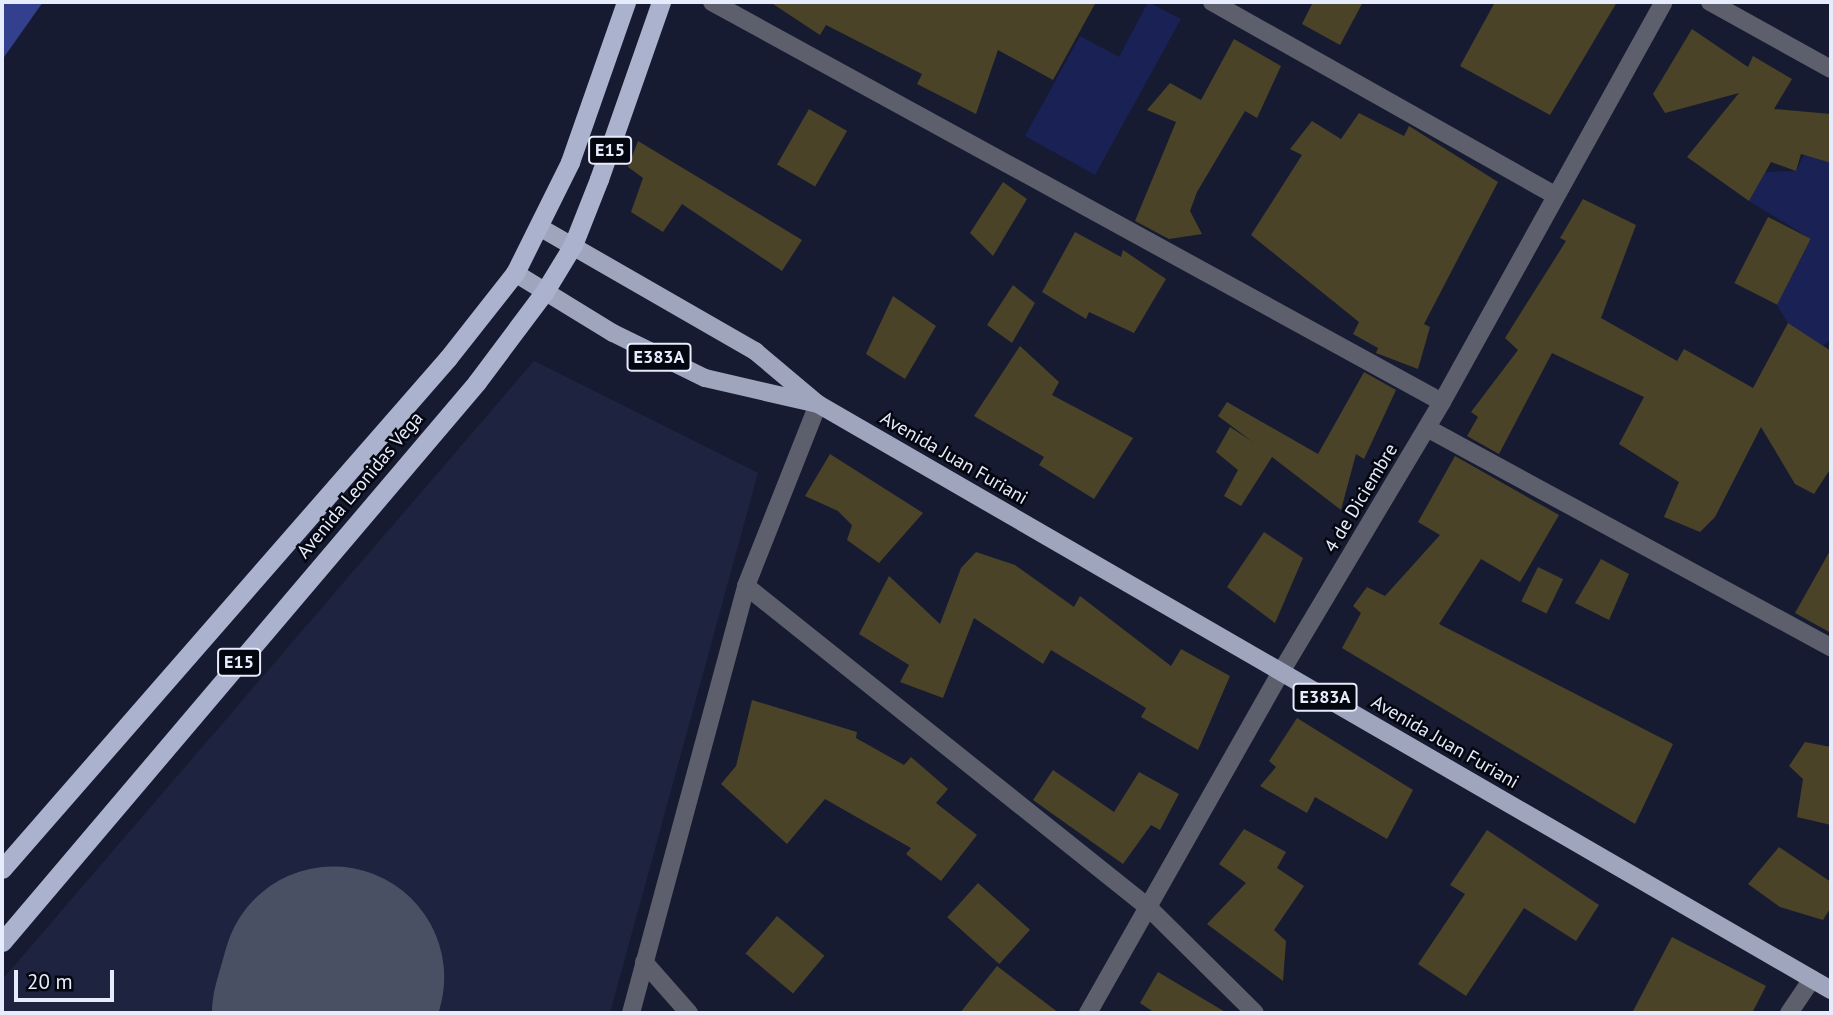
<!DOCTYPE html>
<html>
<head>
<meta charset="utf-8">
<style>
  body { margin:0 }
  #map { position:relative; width:1833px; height:1015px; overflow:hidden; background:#161b31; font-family:"PT Sans",sans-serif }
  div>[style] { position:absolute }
  .built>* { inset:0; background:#1e2440 }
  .green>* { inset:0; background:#192155 }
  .water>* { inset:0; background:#33408e }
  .runway>* { height:222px; margin:-111px; padding:0 111px; transform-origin:111px; border-radius:111px; background:#4a5064 }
  .building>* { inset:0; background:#4a4328; transform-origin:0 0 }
  .minor>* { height:18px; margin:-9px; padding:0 9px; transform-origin:9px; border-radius:9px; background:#5d606c }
  .tertiary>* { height:18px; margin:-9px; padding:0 9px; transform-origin:9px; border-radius:9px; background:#5d606c }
  .primary>* { height:18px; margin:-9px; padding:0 9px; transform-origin:9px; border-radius:9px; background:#9ea5bd }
  .trunk>* { height:19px; margin:-9.5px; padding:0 9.5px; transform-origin:9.5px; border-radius:9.5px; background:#abb2ce }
  span { translate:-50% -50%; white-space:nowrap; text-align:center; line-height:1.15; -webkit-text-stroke:5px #050710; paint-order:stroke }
  .shield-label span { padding:2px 5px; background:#050710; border:2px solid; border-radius:5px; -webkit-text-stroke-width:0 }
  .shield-label { font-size:18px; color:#e7ecfc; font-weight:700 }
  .street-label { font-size:19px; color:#e7ecfc }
  .frame { position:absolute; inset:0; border:4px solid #e7ecfc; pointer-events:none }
  .scale { position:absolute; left:14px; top:970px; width:100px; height:32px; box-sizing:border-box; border:4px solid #e7ecfc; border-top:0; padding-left:9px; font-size:21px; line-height:24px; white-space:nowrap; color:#e7ecfc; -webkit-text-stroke:5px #050710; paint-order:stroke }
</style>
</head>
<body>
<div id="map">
  <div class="built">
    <i style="clip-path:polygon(534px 361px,758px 473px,610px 1013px,2px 1013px,2px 980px)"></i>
  </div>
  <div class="green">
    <i style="clip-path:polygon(1148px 2px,1181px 19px,1095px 175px,1025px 136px,1080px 36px,1119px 57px)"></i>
    <i style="clip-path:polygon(1804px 155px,1831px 163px,1831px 338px,1823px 346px,1788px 323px,1777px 305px,1811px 239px,1749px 201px,1765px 172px,1796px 171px)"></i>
  </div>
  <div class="water">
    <i style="clip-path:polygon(2px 2px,43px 2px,2px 60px)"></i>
  </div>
  <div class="runway">
    <i style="left:323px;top:1013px;width:37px;rotate:-74deg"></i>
  </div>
  <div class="building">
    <i style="clip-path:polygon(770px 2px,1096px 2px,1053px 80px,998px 50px,976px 114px,917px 84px,922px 74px,826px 25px,820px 35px)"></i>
    <i style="clip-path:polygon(1313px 2px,1363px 2px,1340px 45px,1302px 24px)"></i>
    <i style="clip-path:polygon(1495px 2px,1617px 2px,1550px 115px,1460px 66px)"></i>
    <i style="clip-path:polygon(1692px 29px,1748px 67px,1753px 56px,1792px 79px,1774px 109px,1831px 114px,1831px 163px,1801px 154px,1796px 171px,1771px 162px,1749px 201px,1687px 157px,1739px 93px,1665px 113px,1653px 94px)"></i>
    <i style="clip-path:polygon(1234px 39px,1281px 66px,1257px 118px,1245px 111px,1197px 192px,1190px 211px,1202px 234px,1169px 239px,1135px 221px,1176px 122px,1147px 110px,1170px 83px,1201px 100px)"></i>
    <i style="left:809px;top:109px;width:44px;height:64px;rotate:30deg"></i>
    <i style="clip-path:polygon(1359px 113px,1404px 136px,1409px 126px,1498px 182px,1424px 324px,1430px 327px,1418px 369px,1376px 353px,1378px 348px,1353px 334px,1359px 322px,1251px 235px,1302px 155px,1290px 149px,1312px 121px,1341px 139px)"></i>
    <i style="clip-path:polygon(638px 141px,802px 240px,782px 271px,682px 204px,663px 232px,631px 212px,643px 178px,628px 167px)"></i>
    <i style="clip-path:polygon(1003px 182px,1027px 199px,993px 256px,970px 233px)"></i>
    <i style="clip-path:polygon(1583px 199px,1636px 225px,1601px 318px,1677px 361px,1684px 349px,1753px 388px,1788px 323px,1831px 351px,1831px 468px,1814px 494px,1795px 484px,1761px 427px,1715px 517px,1700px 532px,1664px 517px,1679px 482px,1619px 444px,1644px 397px,1552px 353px,1499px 454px,1467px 436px,1478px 417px,1471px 412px,1518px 350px,1505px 338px,1566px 241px,1560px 238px)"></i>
    <i style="left:1768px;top:217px;width:48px;height:74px;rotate:27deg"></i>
    <i style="clip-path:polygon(1075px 232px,1121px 257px,1123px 250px,1166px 279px,1134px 333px,1089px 312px,1086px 319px,1042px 292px)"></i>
    <i style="clip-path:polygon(1013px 285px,1035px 303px,1012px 343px,987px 325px)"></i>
    <i style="clip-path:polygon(893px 296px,936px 326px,905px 379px,866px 354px)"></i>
    <i style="clip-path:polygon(1020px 346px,1059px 382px,1052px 395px,1133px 438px,1094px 499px,1039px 465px,1044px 457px,974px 416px)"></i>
    <i style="clip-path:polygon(1364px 372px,1396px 390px,1364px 459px,1356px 454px,1341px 510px,1272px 457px,1241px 506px,1224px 496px,1238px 470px,1216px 452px,1230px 427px,1253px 442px,1218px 416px,1227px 402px,1318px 454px)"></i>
    <i style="clip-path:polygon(830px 454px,923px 513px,879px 563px,847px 540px,852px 525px,838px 511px,805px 496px)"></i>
    <i style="clip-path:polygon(1455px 456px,1559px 515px,1520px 582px,1481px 559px,1439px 624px,1673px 744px,1635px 824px,1342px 648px,1361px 613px,1353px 606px,1367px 587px,1385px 596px,1440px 535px,1418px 522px)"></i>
    <i style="clip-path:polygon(1264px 532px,1303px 558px,1275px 623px,1227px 587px)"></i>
    <i style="clip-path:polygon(1831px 549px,1831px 633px,1795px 613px)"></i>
    <i style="clip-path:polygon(976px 552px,1015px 565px,1074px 607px,1080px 596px,1171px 666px,1181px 649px,1230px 676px,1198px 750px,1141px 717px,1146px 708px,1051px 650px,1043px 664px,974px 618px,943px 698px,900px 682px,909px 665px,859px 634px,889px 576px,940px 624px,961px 568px)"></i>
    <i style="clip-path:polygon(1601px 559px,1629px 574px,1609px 620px,1575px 603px)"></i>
    <i style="left:1538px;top:567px;width:28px;height:38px;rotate:26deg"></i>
    <i style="clip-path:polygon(752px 700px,857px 732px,856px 738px,904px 765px,911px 757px,948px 789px,936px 803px,977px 835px,941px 881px,906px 854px,911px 848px,825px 799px,787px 844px,721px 784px,736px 766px)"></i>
    <i style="clip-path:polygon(1297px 718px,1413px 790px,1387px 839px,1315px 797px,1307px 813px,1260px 786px,1276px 767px,1269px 761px)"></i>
    <i style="clip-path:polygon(1805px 742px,1831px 747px,1831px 825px,1797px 817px,1803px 779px,1789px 766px)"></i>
    <i style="clip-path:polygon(1053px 770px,1114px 812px,1139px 772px,1179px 794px,1160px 830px,1151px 825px,1123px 864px,1033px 800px)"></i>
    <i style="clip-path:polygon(1244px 829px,1286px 852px,1277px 868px,1304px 886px,1274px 930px,1286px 941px,1283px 981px,1207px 924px,1246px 883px,1219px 864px)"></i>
    <i style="clip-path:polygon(1487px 830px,1599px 905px,1576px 941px,1524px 908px,1466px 996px,1418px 964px,1465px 894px,1450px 885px)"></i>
    <i style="clip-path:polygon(1779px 847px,1831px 882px,1831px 907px,1823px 920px,1780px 907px,1748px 884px)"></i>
    <i style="left:978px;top:883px;width:70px;height:46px;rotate:42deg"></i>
    <i style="left:777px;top:916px;width:62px;height:49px;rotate:40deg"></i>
    <i style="clip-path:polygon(1672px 937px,1766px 986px,1752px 1013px,1632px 1013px)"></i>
    <i style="clip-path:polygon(997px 966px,1059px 1013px,960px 1013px)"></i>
    <i style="clip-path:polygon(1158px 972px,1227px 1013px,1155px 1013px,1140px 1003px)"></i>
  </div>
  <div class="minor">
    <i style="left:712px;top:2px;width:832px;rotate:28.72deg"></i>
    <i style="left:1212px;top:2px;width:394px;rotate:29.4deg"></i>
    <i style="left:1710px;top:2px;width:138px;rotate:29deg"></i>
    <i style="left:1427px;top:428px;width:460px;rotate:28.5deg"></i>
    <i style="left:746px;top:586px;width:516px;rotate:38.63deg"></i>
    <i style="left:1149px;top:908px;width:149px;rotate:44.7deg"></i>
    <i style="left:644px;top:962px;width:68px;rotate:48.6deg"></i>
    <i style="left:631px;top:1013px;width:442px;rotate:-74.9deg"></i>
    <i style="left:746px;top:586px;width:196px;rotate:-68.4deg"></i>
    <i style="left:1088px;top:1013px;width:392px;rotate:-60.5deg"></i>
    <i style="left:1789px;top:1013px;width:41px;rotate:-55.9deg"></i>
  </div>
  <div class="tertiary">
    <i style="left:1281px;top:672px;width:314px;rotate:-59.2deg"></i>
    <i style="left:1442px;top:402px;width:457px;rotate:-61deg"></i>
  </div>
  <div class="primary">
    <i style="left:541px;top:228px;width:247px;rotate:29.9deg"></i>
    <i style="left:755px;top:351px;width:82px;rotate:40.1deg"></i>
    <i style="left:818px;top:404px;width:1170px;rotate:30.05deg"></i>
    <i style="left:515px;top:273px;width:115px;rotate:31.5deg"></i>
    <i style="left:613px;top:333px;width:102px;rotate:26.1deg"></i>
    <i style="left:705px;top:378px;width:116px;rotate:13deg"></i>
  </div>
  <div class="trunk">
    <i style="left:2px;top:869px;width:678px;rotate:-48.89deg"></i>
    <i style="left:448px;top:358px;width:108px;rotate:-51.8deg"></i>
    <i style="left:515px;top:273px;width:124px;rotate:-63.6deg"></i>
    <i style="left:570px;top:162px;width:170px;rotate:-70.7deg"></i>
    <i style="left:2px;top:942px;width:734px;rotate:-49.69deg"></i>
    <i style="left:477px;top:382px;width:114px;rotate:-53.2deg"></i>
    <i style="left:545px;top:291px;width:54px;rotate:-58.7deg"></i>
    <i style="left:573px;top:245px;width:71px;rotate:-68.5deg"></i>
    <i style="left:599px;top:179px;width:188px;rotate:-70.7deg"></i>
  </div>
  <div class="shield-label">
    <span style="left:610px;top:150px">E15</span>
    <span style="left:659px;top:357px">E383A</span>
    <span style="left:239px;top:662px">E15</span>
    <span style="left:1325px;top:697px">E383A</span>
  </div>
  <div class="street-label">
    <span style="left:954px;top:458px;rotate:30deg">Avenida Juan Furiani</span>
    <span style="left:360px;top:485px;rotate:-50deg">Avenida Leonidas Vega</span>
    <span style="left:1361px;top:498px;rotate:-59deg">4 de Diciembre</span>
    <span style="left:1445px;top:742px;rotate:30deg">Avenida Juan Furiani</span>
  </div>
  <div class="frame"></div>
  <div class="scale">20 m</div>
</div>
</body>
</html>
